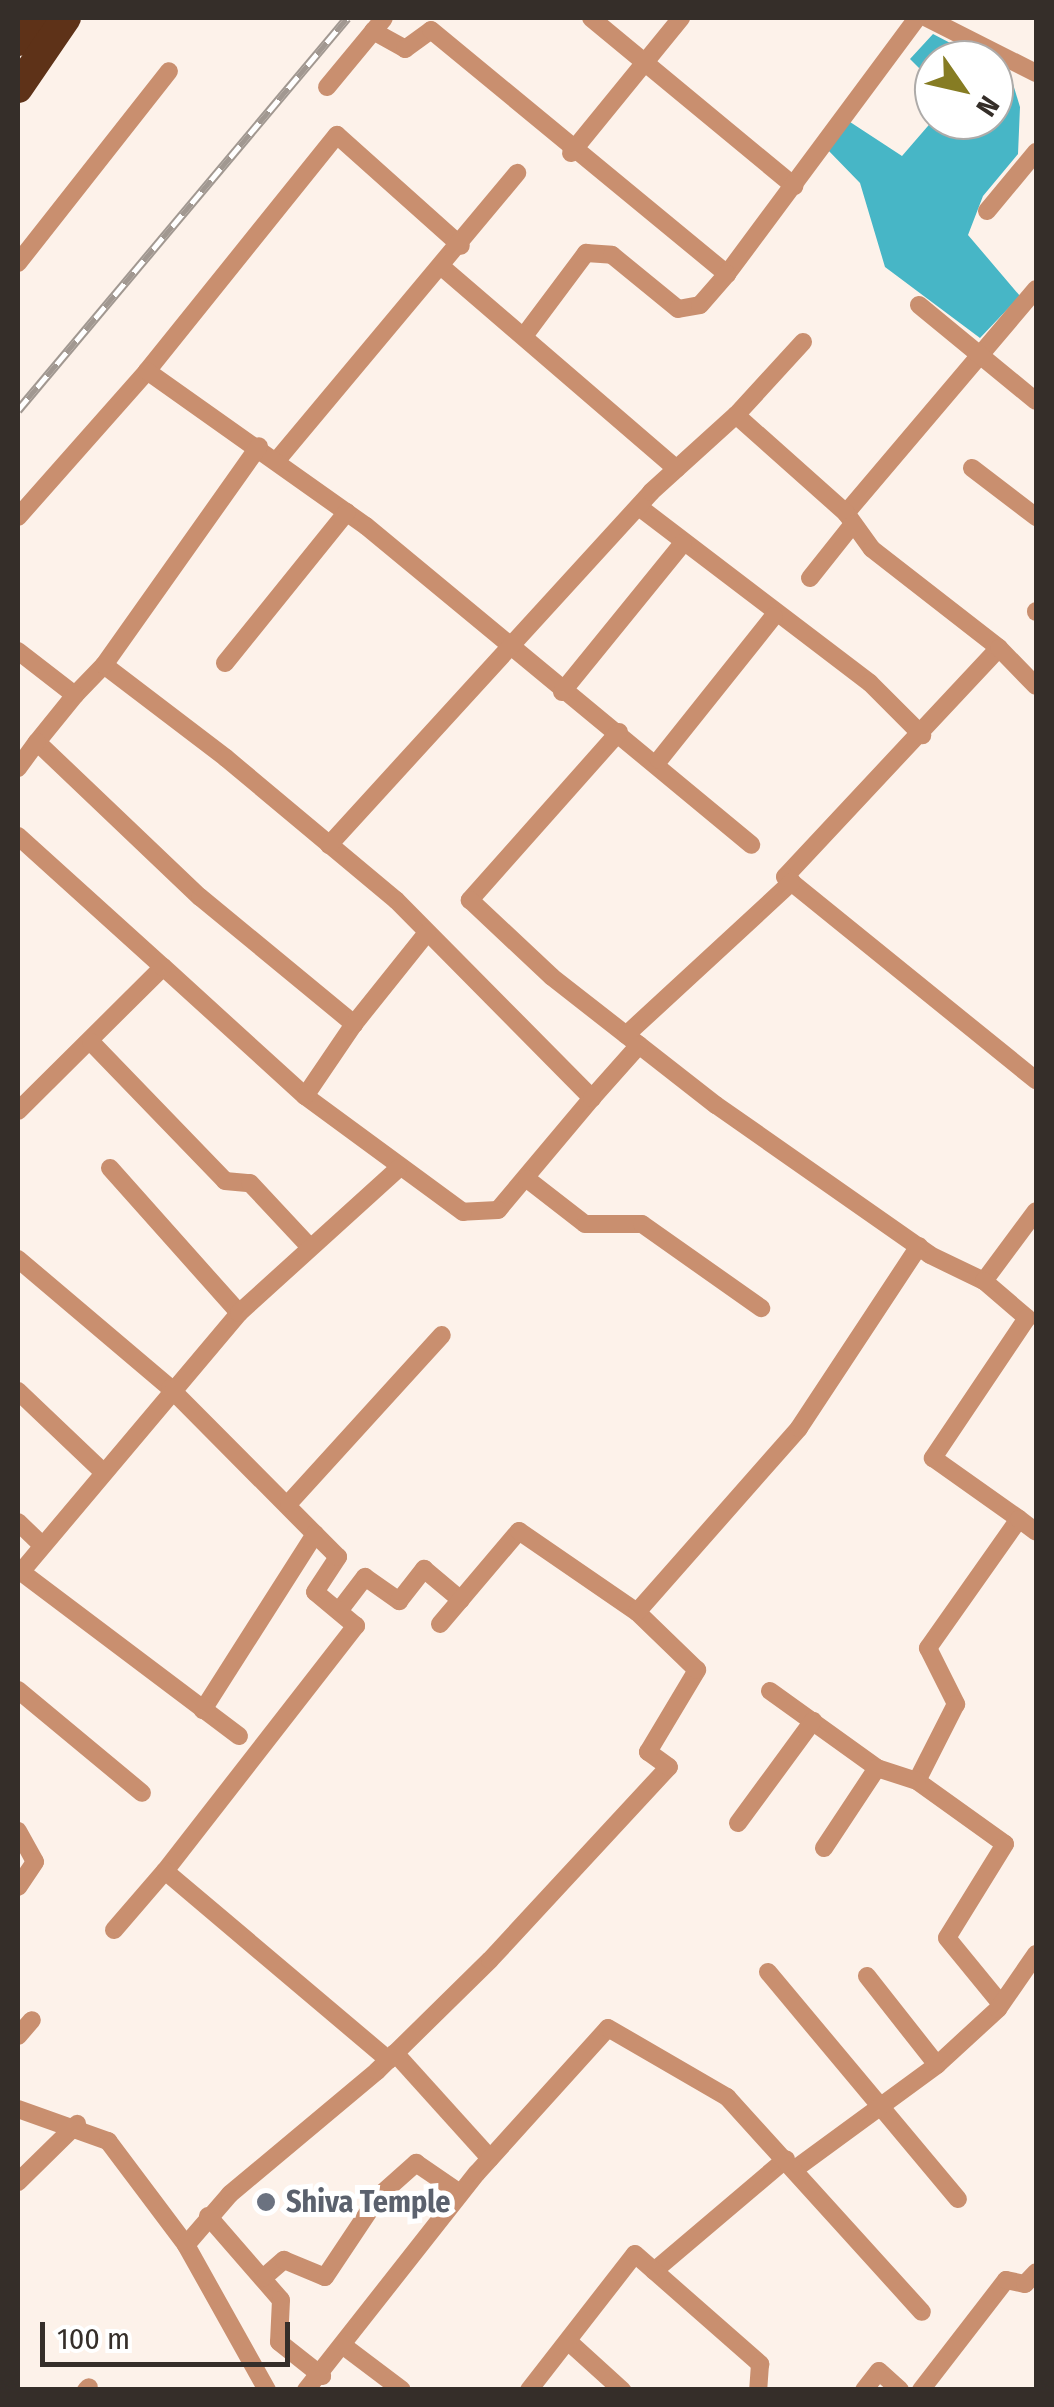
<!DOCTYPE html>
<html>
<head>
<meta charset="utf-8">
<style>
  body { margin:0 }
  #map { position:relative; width:1054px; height:2407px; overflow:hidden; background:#fdf2ea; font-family:"Fira Sans Condensed",sans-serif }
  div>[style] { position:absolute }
  .water>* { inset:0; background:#47b6c6 }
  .street>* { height:18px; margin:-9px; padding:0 9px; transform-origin:9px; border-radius:9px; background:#c98f6f }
  .highway>* { height:30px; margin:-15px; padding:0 15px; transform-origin:15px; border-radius:15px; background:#5e3218 }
  .rail>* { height:9px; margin-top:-4.5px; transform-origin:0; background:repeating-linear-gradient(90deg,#fff 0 15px,#a19891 0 30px); box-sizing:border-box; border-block:2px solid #a19891 }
  .dots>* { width:28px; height:28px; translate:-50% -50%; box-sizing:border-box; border:5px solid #fff; border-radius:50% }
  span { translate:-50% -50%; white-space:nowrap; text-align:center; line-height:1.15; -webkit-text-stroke:10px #fff; paint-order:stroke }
  .worship-label { font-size:30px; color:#5b616d; font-weight:700 }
  .left { translate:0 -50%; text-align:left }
  .frame { position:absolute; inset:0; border:20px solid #352e29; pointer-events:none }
  .north { position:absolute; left:914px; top:40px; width:100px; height:100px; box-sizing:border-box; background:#fff; border:2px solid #aeaba9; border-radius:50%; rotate:124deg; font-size:28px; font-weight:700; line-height:40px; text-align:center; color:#352e29 }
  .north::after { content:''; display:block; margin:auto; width:35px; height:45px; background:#867c23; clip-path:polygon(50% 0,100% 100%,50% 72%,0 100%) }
  .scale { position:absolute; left:40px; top:2322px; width:250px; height:45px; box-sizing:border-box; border:5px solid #352e29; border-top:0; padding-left:12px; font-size:30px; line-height:35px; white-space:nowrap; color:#352e29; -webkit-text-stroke:8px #fff; paint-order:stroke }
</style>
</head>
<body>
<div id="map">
  <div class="water">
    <i style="clip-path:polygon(933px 34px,979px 58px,983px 60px,934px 60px,934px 83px,910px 59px)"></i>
    <i style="clip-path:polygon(994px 66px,1010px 74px,1020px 107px,1018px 154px,983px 196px,968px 235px,1020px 296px,980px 338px,885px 267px,860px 183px,826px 148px,847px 120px,902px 156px,934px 119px,994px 120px)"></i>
  </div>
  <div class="street">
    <i style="left:591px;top:18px;width:264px;rotate:39.6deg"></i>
    <i style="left:927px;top:18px;width:122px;rotate:26.8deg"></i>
    <i style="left:373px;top:31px;width:37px;rotate:29deg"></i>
    <i style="left:405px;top:49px;width:32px;rotate:-36deg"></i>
    <i style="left:431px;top:30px;width:384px;rotate:39.5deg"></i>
    <i style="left:727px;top:274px;width:319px;rotate:-53.4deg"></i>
    <i style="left:327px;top:87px;width:89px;rotate:-50.4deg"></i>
    <i style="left:571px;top:153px;width:174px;rotate:-50.8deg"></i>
    <i style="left:987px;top:211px;width:77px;rotate:-50.3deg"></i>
    <i style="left:18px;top:263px;width:244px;rotate:-51.8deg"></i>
    <i style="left:443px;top:268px;width:308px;rotate:40.7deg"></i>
    <i style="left:1036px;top:289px;width:294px;rotate:130.3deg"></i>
    <i style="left:846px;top:513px;width:44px;rotate:54.2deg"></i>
    <i style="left:872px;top:549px;width:161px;rotate:37.9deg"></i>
    <i style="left:999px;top:648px;width:313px;rotate:133.1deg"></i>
    <i style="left:785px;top:877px;width:323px;rotate:39deg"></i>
    <i style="left:919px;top:305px;width:151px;rotate:39.4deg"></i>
    <i style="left:524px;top:336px;width:104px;rotate:-53.2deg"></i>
    <i style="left:586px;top:253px;width:26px;rotate:4deg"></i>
    <i style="left:612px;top:255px;width:85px;rotate:39.3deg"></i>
    <i style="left:678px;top:309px;width:22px;rotate:-10deg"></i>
    <i style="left:700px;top:305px;width:41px;rotate:-48.9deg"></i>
    <i style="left:803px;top:342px;width:99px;rotate:132.5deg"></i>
    <i style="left:736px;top:415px;width:147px;rotate:41.7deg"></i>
    <i style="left:147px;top:371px;width:303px;rotate:-51.2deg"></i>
    <i style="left:337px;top:135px;width:166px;rotate:41.8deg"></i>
    <i style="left:278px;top:459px;width:373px;rotate:-50.1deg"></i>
    <i style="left:972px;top:468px;width:81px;rotate:37.4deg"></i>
    <i style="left:639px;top:507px;width:290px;rotate:37.3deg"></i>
    <i style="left:870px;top:683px;width:74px;rotate:45deg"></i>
    <i style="left:18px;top:517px;width:195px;rotate:-48.5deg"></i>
    <i style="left:147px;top:371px;width:268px;rotate:35.3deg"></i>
    <i style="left:366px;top:526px;width:500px;rotate:39.6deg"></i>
    <i style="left:810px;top:578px;width:69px;rotate:-51.5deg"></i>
    <i style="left:1036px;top:611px;width:1px;rotate:90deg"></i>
    <i style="left:999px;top:648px;width:53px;rotate:45.8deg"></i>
    <i style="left:18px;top:651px;width:72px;rotate:37.7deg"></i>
    <i style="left:75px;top:695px;width:42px;rotate:-46deg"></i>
    <i style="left:104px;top:665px;width:153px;rotate:37.3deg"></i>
    <i style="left:226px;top:758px;width:222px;rotate:39.9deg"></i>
    <i style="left:396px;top:900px;width:279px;rotate:45.3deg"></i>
    <i style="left:592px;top:1098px;width:146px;rotate:130deg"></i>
    <i style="left:498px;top:1210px;width:35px;rotate:177deg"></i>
    <i style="left:463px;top:1212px;width:196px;rotate:-143.7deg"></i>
    <i style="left:305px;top:1096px;width:192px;rotate:-137.7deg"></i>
    <i style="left:163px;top:967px;width:204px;rotate:135.2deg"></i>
    <i style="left:225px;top:663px;width:194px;rotate:-51.1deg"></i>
    <i style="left:104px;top:665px;width:268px;rotate:-54.7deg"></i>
    <i style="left:562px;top:692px;width:192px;rotate:-50.9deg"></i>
    <i style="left:75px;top:695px;width:60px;rotate:129deg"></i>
    <i style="left:37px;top:742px;width:225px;rotate:43.6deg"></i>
    <i style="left:200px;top:897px;width:200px;rotate:39.5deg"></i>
    <i style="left:354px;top:1024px;width:87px;rotate:124.2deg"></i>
    <i style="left:619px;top:732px;width:225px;rotate:131.6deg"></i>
    <i style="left:470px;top:900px;width:112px;rotate:43.2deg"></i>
    <i style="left:552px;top:977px;width:208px;rotate:38deg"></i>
    <i style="left:716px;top:1105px;width:261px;rotate:35deg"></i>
    <i style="left:930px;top:1255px;width:60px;rotate:25.7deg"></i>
    <i style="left:984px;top:1281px;width:87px;rotate:-53.4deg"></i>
    <i style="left:659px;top:760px;width:184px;rotate:-51.4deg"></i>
    <i style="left:18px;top:768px;width:32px;rotate:-54deg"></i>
    <i style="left:18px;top:836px;width:195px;rotate:42.1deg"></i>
    <i style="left:329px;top:845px;width:478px;rotate:-47.6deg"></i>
    <i style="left:651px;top:492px;width:115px;rotate:-42.2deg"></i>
    <i style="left:354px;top:1024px;width:117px;rotate:-51.3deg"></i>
    <i style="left:626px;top:1035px;width:226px;rotate:-42.7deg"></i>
    <i style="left:91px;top:1042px;width:193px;rotate:46deg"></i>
    <i style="left:225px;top:1181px;width:25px;rotate:5deg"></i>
    <i style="left:250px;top:1183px;width:86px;rotate:46.9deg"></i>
    <i style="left:592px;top:1098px;width:71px;rotate:-48.4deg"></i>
    <i style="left:110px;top:1168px;width:194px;rotate:48.3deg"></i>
    <i style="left:527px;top:1179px;width:73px;rotate:37.8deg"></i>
    <i style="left:585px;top:1224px;width:57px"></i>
    <i style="left:642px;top:1224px;width:146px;rotate:35.2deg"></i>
    <i style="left:18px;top:1259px;width:199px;rotate:40.3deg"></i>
    <i style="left:170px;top:1388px;width:206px;rotate:45.2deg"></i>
    <i style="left:315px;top:1534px;width:209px;rotate:122.5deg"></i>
    <i style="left:984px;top:1281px;width:57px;rotate:40.7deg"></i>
    <i style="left:1027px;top:1318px;width:169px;rotate:123.9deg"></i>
    <i style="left:933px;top:1458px;width:105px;rotate:35.3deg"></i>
    <i style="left:1019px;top:1519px;width:158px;rotate:125.2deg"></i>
    <i style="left:928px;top:1648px;width:63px;rotate:63.4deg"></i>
    <i style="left:956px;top:1704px;width:86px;rotate:116.9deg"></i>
    <i style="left:917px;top:1781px;width:108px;rotate:35.6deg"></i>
    <i style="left:1005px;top:1844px;width:110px;rotate:121.7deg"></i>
    <i style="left:947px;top:1938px;width:85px;rotate:50.7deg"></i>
    <i style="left:18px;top:1391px;width:115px;rotate:43.6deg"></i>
    <i style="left:289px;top:1503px;width:227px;rotate:-47.7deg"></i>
    <i style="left:1019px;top:1519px;width:21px;rotate:37deg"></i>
    <i style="left:18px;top:1522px;width:30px;rotate:44deg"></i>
    <i style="left:339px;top:1611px;width:43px;rotate:-52.6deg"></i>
    <i style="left:365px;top:1577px;width:42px;rotate:35.2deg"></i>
    <i style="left:399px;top:1601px;width:41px;rotate:-52deg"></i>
    <i style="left:424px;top:1569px;width:48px;rotate:40deg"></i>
    <i style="left:440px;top:1624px;width:122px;rotate:-49.7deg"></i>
    <i style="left:519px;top:1531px;width:143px;rotate:34.5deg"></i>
    <i style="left:18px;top:1690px;width:161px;rotate:39.7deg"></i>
    <i style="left:770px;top:1691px;width:132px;rotate:35.7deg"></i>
    <i style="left:877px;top:1768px;width:42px;rotate:18deg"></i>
    <i style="left:239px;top:1736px;width:273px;rotate:-143deg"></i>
    <i style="left:21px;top:1572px;width:339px;rotate:-49.9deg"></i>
    <i style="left:239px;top:1313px;width:215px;rotate:-42.2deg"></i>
    <i style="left:738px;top:1823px;width:127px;rotate:-53.7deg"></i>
    <i style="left:18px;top:1831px;width:35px;rotate:61deg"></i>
    <i style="left:35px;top:1862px;width:30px;rotate:124deg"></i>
    <i style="left:824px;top:1848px;width:96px;rotate:-56.5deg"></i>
    <i style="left:165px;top:1871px;width:311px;rotate:-52.1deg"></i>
    <i style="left:356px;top:1626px;width:53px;rotate:-140.3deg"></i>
    <i style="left:315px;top:1592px;width:42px;rotate:-56.7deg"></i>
    <i style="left:338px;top:1557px;width:33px;rotate:-135deg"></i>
    <i style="left:114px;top:1930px;width:78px;rotate:-49.2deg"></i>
    <i style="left:165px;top:1871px;width:293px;rotate:40.2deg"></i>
    <i style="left:768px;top:1972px;width:296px;rotate:50.1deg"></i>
    <i style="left:867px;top:1976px;width:113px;rotate:51.8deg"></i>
    <i style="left:18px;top:2036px;width:21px;rotate:-49deg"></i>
    <i style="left:395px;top:2053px;width:142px;rotate:47.9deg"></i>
    <i style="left:18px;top:2109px;width:96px;rotate:19.6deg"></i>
    <i style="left:108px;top:2141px;width:130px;rotate:53.1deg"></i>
    <i style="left:186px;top:2245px;width:166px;rotate:60.8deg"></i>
    <i style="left:795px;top:2169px;width:176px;rotate:-36.2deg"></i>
    <i style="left:937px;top:2065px;width:83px;rotate:-42.6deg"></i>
    <i style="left:998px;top:2009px;width:67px;rotate:-55.4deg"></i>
    <i style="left:18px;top:2182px;width:83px;rotate:-44.5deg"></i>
    <i style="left:208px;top:2216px;width:111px;rotate:49deg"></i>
    <i style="left:281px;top:2300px;width:42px;rotate:92.7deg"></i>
    <i style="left:279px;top:2342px;width:55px;rotate:38.3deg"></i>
    <i style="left:186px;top:2245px;width:67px;rotate:-49.2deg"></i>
    <i style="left:230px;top:2194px;width:192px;rotate:-39.9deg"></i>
    <i style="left:377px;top:2071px;width:158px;rotate:-44.5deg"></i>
    <i style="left:490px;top:1960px;width:263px;rotate:-47.2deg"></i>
    <i style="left:669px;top:1767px;width:26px;rotate:-144deg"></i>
    <i style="left:648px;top:1752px;width:96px;rotate:-59.1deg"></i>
    <i style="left:697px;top:1670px;width:83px;rotate:-136deg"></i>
    <i style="left:637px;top:1612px;width:245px;rotate:-48.6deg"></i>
    <i style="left:799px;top:1428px;width:218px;rotate:-56.6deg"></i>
    <i style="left:654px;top:2271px;width:173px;rotate:-40.3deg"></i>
    <i style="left:263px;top:2278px;width:28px;rotate:-41deg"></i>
    <i style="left:284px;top:2260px;width:44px;rotate:22.5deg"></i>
    <i style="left:325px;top:2277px;width:97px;rotate:-56.3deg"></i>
    <i style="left:379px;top:2196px;width:50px;rotate:-41.7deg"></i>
    <i style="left:416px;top:2163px;width:53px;rotate:34.3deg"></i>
    <i style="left:569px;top:2342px;width:72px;rotate:42.2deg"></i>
    <i style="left:345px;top:2347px;width:71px;rotate:37deg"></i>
    <i style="left:86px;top:2390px;width:4px;rotate:-45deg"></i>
    <i style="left:306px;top:2390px;width:276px;rotate:-51.8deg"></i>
    <i style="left:477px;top:2173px;width:195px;rotate:-47.9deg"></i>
    <i style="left:608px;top:2028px;width:138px;rotate:30.1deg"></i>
    <i style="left:727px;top:2097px;width:290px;rotate:47.8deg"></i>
    <i style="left:529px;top:2390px;width:172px;rotate:-52.1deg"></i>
    <i style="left:635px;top:2254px;width:167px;rotate:41.3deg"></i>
    <i style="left:760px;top:2364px;width:26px;rotate:94deg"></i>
    <i style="left:864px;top:2390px;width:24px;rotate:-52deg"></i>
    <i style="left:879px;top:2371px;width:28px;rotate:42deg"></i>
    <i style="left:921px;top:2390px;width:139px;rotate:-52.3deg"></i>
    <i style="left:1006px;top:2280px;width:19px;rotate:12deg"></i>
    <i style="left:1025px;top:2284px;width:16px;rotate:-47deg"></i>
  </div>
  <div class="highway">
    <i style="left:18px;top:41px;width:27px;rotate:-57deg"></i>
    <i style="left:18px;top:88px;width:85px;rotate:-55.6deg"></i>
  </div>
  <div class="rail">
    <i style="left:18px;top:410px;width:512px;rotate:-49.99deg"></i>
  </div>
  <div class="dots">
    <i style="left:266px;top:2202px;background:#6b7280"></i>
  </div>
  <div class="worship-label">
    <span class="left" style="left:286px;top:2202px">Shiva Temple</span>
  </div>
  <div class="frame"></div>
  <div class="north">N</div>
  <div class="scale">100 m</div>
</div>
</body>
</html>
